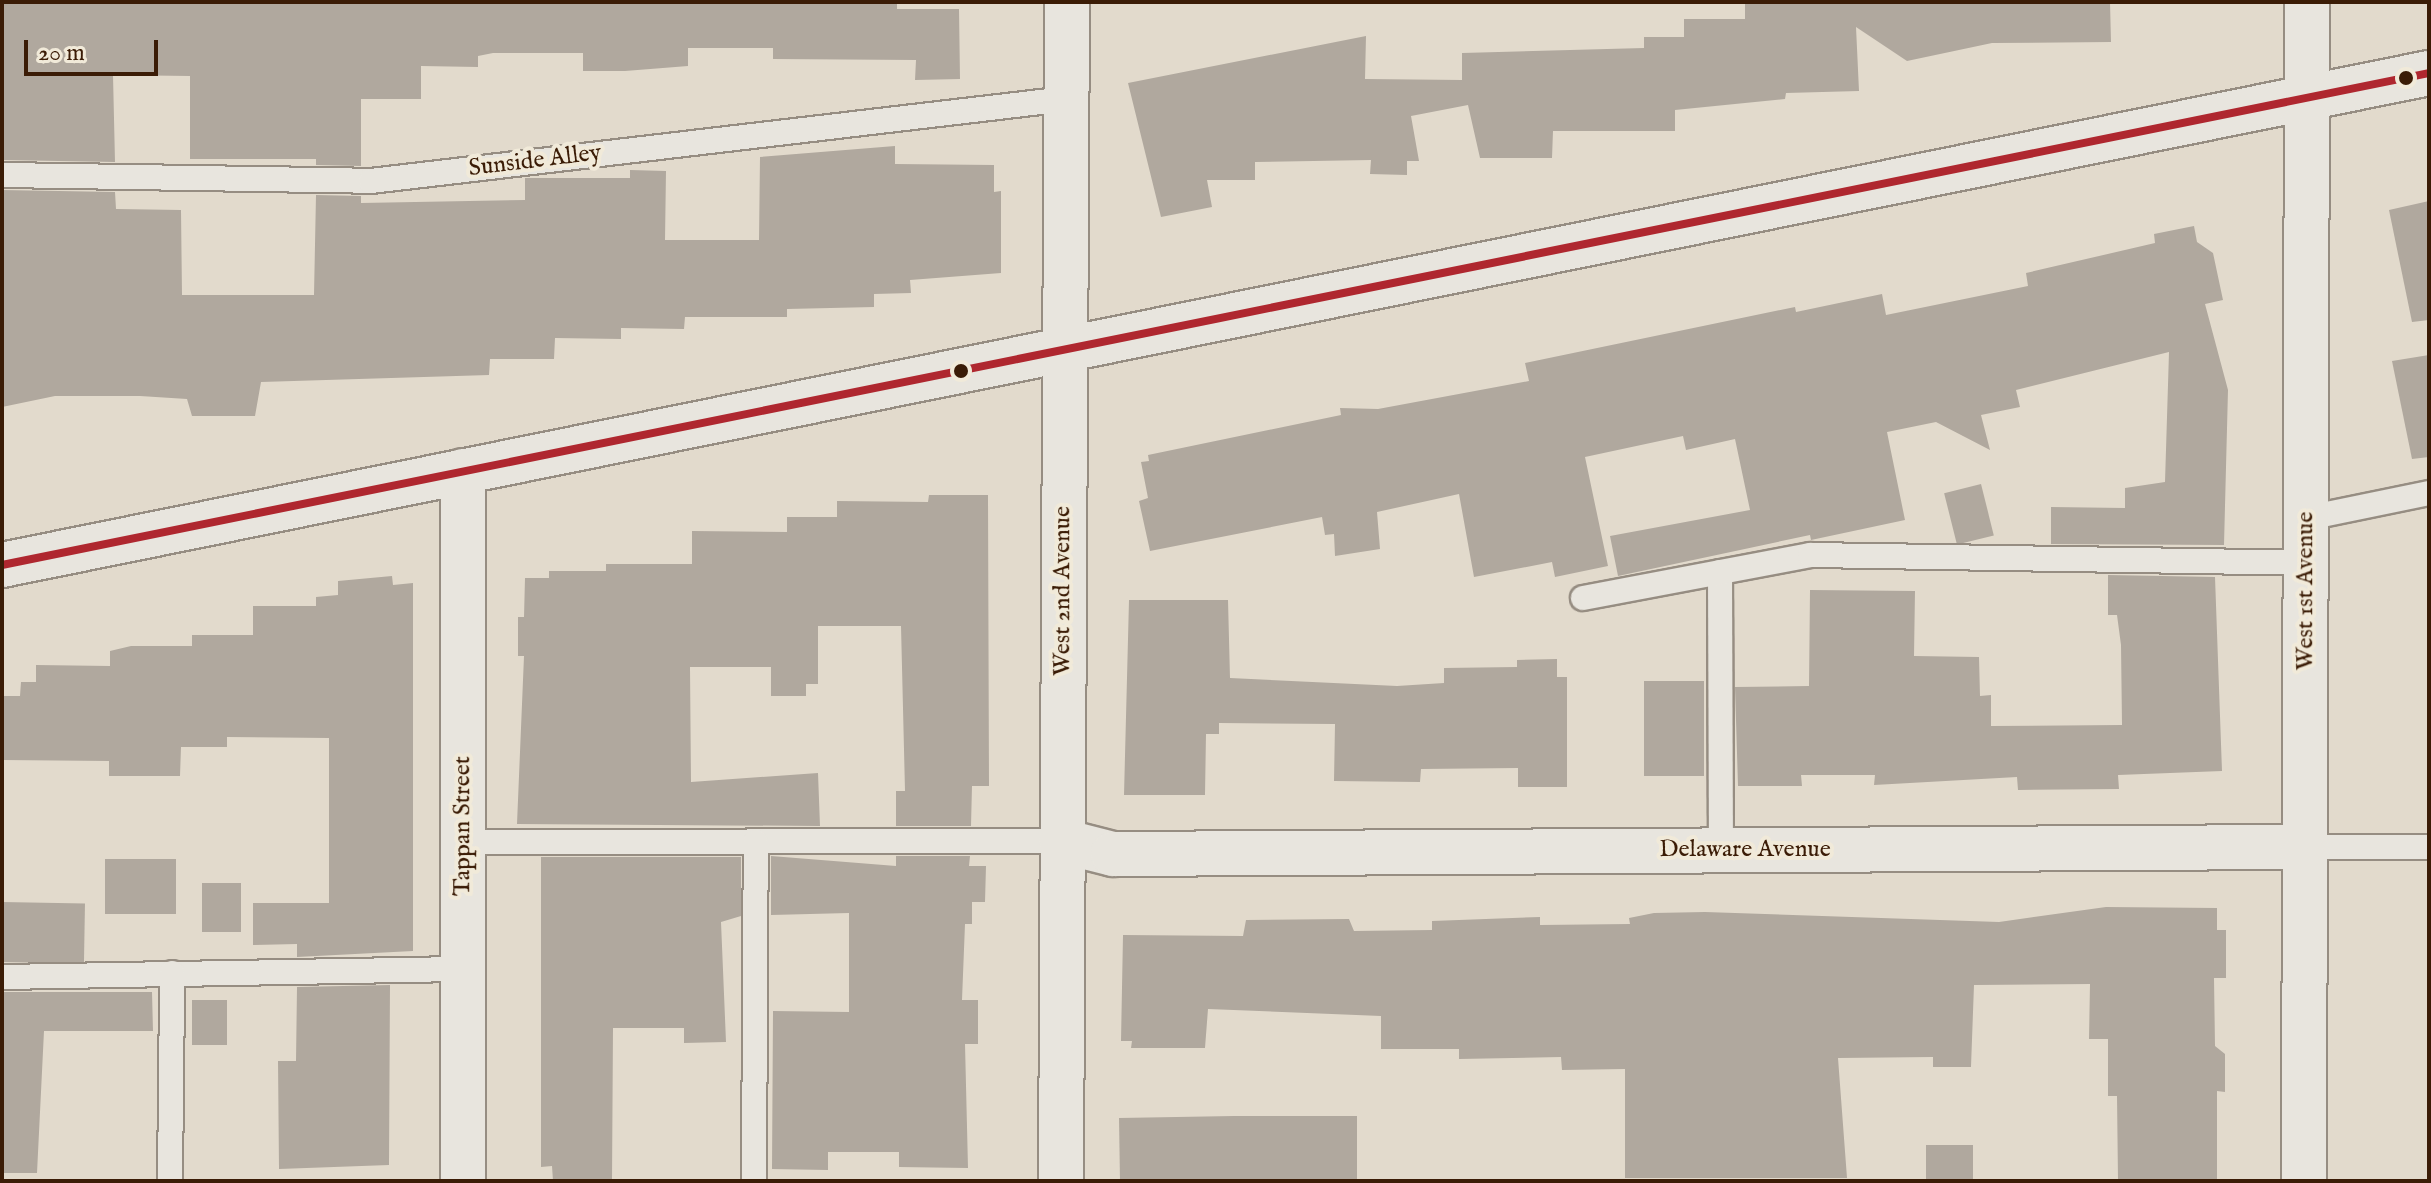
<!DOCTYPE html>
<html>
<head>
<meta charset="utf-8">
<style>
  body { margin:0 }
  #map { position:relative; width:2431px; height:1183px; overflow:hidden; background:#e2dacc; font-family:"IM FELL English",serif }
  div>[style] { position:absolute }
  .building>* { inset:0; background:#b0a89e; transform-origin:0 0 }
  .roads { filter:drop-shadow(2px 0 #968d82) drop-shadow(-2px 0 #968d82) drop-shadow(0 2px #968d82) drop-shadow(0 -2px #968d82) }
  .service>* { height:24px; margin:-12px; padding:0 12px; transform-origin:12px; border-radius:12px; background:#e8e5de }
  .minor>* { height:44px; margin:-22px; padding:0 22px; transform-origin:22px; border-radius:22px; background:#e8e5de }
  .tertiary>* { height:44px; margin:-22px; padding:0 22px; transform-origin:22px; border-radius:22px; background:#e8e5de }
  .bus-1>* { height:8px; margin:-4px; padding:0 4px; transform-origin:4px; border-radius:4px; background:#af272f }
  .dots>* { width:22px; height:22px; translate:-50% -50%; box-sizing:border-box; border:4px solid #f1ead9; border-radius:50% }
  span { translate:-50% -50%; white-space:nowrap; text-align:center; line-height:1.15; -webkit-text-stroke:8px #f1ead9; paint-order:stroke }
  .street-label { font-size:24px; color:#3b1c06 }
  .frame { position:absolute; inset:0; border:4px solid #3b1c06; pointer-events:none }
  .scale { position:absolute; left:24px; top:40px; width:134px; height:36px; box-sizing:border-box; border:4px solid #3b1c06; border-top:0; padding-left:10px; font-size:24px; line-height:28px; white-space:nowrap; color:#3b1c06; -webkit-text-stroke:6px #f1ead9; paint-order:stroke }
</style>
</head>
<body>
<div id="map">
  <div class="building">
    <i style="clip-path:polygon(2px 2px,897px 2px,897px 9px,959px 9px,960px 79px,915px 80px,916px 60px,773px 59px,773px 48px,688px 48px,688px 66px,625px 71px,583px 71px,583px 53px,493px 53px,478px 56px,478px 67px,421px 66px,421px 99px,361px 99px,361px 166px,316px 165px,316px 159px,190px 159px,190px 76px,113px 75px,115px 162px,2px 160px)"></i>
    <i style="clip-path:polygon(1745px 2px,2110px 2px,2111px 42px,1992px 43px,1907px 61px,1856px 27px,1859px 91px,1786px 93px,1785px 99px,1675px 110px,1675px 131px,1553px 131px,1552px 158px,1480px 158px,1468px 105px,1411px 116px,1419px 161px,1407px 161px,1407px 175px,1370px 174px,1371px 160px,1255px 162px,1255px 180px,1207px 180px,1212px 207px,1161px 217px,1128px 83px,1366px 36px,1365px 79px,1462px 80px,1462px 53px,1644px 48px,1644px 37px,1684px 37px,1684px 19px,1745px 19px)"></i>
    <i style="clip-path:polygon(895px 146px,895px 164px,994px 165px,994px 192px,1001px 191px,1001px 273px,910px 280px,911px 293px,874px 294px,874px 307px,787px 309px,787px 317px,685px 317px,684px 329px,621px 328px,621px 339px,555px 338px,554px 359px,490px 359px,489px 375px,261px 382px,255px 416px,192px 416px,187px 399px,140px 396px,55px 396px,2px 407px,2px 190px,115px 192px,116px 209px,181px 210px,182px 295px,314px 295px,316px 195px,361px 196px,361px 203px,525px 200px,525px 178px,630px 178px,630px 170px,666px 171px,665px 240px,759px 240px,760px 157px)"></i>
    <i style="clip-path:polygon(2429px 201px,2429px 320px,2412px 322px,2389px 210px)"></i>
    <i style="clip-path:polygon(2194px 226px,2197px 242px,2213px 253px,2223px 300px,2205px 304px,2228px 390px,2224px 545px,2051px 544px,2051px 507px,2125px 508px,2125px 488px,2165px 482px,2169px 352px,2016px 390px,2020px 407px,1981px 415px,1990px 450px,1936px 422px,1887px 432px,1905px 520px,1811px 540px,1810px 535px,1618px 576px,1610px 536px,1750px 510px,1735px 439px,1686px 450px,1683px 436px,1585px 457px,1608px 566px,1555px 577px,1552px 562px,1474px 577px,1459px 494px,1377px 512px,1380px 549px,1335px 556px,1334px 534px,1325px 535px,1322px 517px,1150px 551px,1139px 501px,1148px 498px,1141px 462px,1149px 461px,1148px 455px,1341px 415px,1340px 408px,1378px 409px,1529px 381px,1525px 363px,1795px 307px,1796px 312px,1882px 294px,1886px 315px,2028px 286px,2026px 273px,2155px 243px,2154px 234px)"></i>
    <i style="clip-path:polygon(2429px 355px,2429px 457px,2412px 459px,2392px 361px)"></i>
    <i style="left:1981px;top:484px;width:53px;height:38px;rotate:76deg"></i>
    <i style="clip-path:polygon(929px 495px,988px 495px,989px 786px,972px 786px,971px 826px,896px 826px,896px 791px,905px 791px,901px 626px,818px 626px,818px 684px,806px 684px,806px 696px,771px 696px,771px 667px,690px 667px,691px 782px,818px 773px,820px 826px,517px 824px,524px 656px,518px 656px,518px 617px,524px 617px,525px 578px,549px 578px,549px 571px,606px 571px,606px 564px,692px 564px,692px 531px,787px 532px,787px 517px,837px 517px,837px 501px,928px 502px)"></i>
    <i style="clip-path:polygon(2108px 575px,2215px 577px,2222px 771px,2118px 775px,2119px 789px,2018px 790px,2017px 777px,1874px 785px,1875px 775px,1801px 775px,1802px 786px,1738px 786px,1735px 687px,1809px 686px,1810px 590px,1915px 591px,1914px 656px,1979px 657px,1980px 696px,1991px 695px,1991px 726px,2122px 725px,2121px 645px,2117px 615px,2108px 615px)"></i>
    <i style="clip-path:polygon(392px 576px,393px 585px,413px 583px,413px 951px,297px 957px,297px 944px,253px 945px,253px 903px,329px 903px,329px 738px,227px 737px,227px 747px,181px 747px,180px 776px,109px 776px,109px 761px,2px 760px,2px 696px,20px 696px,21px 682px,36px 682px,36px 665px,110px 666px,110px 651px,131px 646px,192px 646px,192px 635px,253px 635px,253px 606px,316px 606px,316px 597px,338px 595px,338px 581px)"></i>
    <i style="clip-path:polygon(1129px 600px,1228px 600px,1230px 678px,1397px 686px,1444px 683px,1444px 668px,1517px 667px,1517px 660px,1557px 659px,1557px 677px,1567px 677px,1567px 787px,1518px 787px,1518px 768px,1421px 769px,1420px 782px,1334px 781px,1335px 724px,1219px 723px,1219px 734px,1206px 734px,1205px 795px,1124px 795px)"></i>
    <i style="left:1644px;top:681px;width:60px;height:95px"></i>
    <i style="clip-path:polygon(771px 856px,896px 866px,896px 856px,970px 856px,969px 866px,986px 866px,985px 902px,972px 902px,972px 924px,965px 924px,962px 1000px,978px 1000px,978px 1044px,965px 1044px,968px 1168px,899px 1167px,899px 1152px,828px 1152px,828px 1170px,772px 1169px,773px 1011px,849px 1012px,849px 913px,771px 915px)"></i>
    <i style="clip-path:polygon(541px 857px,741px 857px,741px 916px,721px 922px,726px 1042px,684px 1043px,684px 1028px,613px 1028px,612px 1181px,553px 1181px,552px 1166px,541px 1167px)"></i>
    <i style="left:176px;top:859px;width:55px;height:71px;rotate:90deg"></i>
    <i style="left:202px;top:883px;width:39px;height:49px"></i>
    <i style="left:2px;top:902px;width:83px;height:60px;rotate:1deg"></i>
    <i style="clip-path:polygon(2106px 907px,2217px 908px,2217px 930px,2226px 930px,2226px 978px,2214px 978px,2215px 1046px,2225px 1054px,2225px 1092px,2217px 1091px,2217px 1181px,2118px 1181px,2117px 1096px,2108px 1096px,2108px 1039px,2089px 1039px,2090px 984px,1974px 985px,1971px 1067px,1933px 1067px,1933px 1057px,1838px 1058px,1847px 1178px,1625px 1178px,1625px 1069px,1562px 1070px,1561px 1057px,1459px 1059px,1459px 1049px,1381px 1049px,1381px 1016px,1208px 1009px,1205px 1048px,1131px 1048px,1132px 1041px,1121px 1041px,1123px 935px,1243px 936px,1246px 920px,1349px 919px,1354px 931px,1432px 930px,1432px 921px,1540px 917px,1540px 925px,1630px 924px,1629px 918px,1654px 913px,1705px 912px,1999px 922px)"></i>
    <i style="clip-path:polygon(390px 985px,389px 1165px,279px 1169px,278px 1061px,296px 1061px,297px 987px)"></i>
    <i style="clip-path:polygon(2px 992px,152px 992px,153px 1031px,44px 1031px,37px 1173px,2px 1173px)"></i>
    <i style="left:192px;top:1000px;width:35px;height:45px"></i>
    <i style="clip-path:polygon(1234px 1116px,1357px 1116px,1357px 1181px,1120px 1181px,1119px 1118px)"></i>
    <i style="left:1926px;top:1145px;width:47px;height:36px"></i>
  </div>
  <div class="roads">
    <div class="service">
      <i style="left:2px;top:175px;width:369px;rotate:0.9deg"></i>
      <i style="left:371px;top:181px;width:700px;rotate:-6.73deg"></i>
      <i style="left:2307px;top:518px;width:125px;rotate:-11.6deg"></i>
      <i style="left:1720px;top:572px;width:278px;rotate:89.8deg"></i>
      <i style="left:1583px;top:598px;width:231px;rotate:-10.7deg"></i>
      <i style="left:1810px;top:555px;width:496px;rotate:0.9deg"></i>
      <i style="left:463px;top:842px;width:599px;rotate:-0.1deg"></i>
      <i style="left:2304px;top:847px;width:125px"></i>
      <i style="left:2px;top:977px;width:462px;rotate:-1deg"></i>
      <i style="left:170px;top:1181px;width:208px;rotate:-89.4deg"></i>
      <i style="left:754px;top:1181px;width:339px;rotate:-89.7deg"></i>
    </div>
    <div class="minor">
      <i style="left:463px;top:471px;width:710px;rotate:90deg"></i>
      <i style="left:1062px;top:841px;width:53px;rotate:14.3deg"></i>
      <i style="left:1113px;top:854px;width:1191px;rotate:-0.34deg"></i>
      <i style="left:1061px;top:1181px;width:1179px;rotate:-89.71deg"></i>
      <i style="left:2304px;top:1181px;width:1179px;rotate:-89.85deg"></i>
    </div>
    <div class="tertiary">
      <i style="left:2px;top:565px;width:2476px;rotate:-11.46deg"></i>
    </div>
  </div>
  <div class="bus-1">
    <i style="left:2px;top:565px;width:2476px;rotate:-11.46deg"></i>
  </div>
  <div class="dots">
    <i style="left:2406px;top:78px;background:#3b1c06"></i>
    <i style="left:961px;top:371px;background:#3b1c06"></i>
  </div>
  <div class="street-label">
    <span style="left:535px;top:161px;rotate:-7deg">Sunside Alley</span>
    <span style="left:1063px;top:591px;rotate:-90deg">West 2nd Avenue</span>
    <span style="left:2306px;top:591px;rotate:-90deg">West 1st Avenue</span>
    <span style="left:463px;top:826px;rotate:-90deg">Tappan Street</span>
    <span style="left:1745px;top:850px">Delaware Avenue</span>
  </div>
  <div class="frame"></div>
  <div class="scale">20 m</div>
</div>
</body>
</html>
